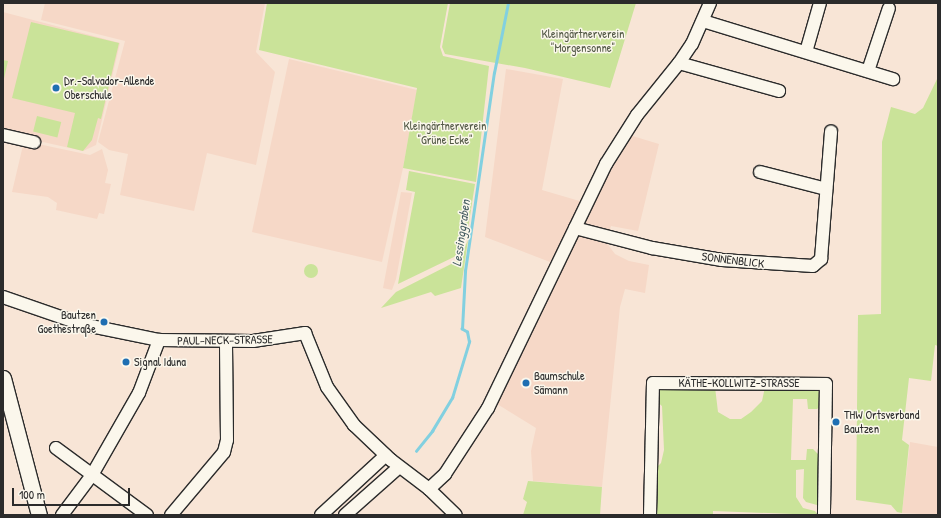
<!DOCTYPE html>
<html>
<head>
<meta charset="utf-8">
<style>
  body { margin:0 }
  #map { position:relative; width:941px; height:518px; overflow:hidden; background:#f8e5d6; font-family:"Patrick Hand",sans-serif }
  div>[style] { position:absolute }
  .built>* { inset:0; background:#f6d8c7 }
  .green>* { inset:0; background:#cae399; transform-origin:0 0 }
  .round { border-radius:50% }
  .stream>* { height:2.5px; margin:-1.25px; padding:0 1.25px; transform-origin:1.25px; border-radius:1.25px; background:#82d0e0 }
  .roads { filter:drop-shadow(1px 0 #2b2b2b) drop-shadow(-1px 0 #2b2b2b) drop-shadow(0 1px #2b2b2b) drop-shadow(0 -1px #2b2b2b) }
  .minor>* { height:12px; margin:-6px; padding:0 6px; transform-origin:6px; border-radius:6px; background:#fbf7ec }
  .major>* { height:15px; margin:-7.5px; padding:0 7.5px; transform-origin:7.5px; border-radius:7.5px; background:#fbf7ec }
  .dots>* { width:11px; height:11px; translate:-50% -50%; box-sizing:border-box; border:2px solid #fbf7ec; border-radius:50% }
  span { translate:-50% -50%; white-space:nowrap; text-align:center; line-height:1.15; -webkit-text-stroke:3px #fbf7ec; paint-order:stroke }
  .park-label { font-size:12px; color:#535946 }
  .poi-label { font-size:12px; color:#2b2b2b }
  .left { translate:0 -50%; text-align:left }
  .right { translate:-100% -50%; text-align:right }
  .street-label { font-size:12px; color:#2b2b2b }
  .water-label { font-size:13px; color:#455d61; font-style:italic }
  .frame { position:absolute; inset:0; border:4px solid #2b2b2b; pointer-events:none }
  .scale { position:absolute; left:12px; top:488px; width:118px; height:18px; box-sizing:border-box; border:2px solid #2b2b2b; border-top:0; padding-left:5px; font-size:12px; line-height:14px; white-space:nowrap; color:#2b2b2b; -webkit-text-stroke:3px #fbf7ec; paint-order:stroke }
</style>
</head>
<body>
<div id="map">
  <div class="built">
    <i style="clip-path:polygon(45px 3px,265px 3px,256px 52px,275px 72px,256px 165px,207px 153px,194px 211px,120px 195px,128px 154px,109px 150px,98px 142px,125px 41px,41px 20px)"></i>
    <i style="clip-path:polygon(3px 12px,120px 43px,96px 145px,83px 151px,3px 133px)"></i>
    <i style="clip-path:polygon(289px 59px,417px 90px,403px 168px,382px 262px,252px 232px)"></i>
    <i style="clip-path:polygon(506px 69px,563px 79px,542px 190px,583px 202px,550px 262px,485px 237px)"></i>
    <i style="clip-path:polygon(626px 134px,659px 144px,638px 231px,611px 226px,606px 242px,615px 254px,629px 261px,649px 265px,645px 293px,625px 289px,620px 307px,602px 487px,533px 481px,531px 451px,536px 428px,494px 402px)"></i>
    <i style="clip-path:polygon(24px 141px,90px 155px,102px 149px,108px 170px,105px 183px,111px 184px,104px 214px,99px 213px,97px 219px,56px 210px,57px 203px,48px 197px,12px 192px)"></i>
    <i style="clip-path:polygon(401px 192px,412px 193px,396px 279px,392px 290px,383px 288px)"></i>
    <i style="clip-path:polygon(910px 442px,938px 447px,938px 515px,902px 513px)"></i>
  </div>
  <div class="green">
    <i style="clip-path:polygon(267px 3px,448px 3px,440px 47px,443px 56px,489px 66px,476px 182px,403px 168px,417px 88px,259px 50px)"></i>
    <i style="clip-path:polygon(450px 3px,636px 3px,610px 88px,525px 68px,445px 54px,442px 47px)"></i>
    <i style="clip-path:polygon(31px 22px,119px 43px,101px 119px,98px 118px,92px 140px,83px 151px,67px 147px,75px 113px,12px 98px)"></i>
    <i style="clip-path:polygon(3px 60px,8px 61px,3px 83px)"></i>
    <i style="clip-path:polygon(938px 77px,938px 346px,935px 345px,931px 381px,909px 378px,902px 440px,909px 445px,902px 513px,897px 512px,891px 505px,856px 500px,858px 315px,881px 314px,882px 142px,891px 107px,915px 114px,923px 108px)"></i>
    <i style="left:37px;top:116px;width:25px;height:16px;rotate:14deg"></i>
    <i style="clip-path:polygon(409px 171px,475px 184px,467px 235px,456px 256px,398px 284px,415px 192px,406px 190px)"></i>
    <i style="clip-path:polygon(468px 240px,461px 288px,435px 296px,431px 292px,381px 308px,396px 292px,459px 260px)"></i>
    <i class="round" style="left:304px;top:264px;width:14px;height:14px"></i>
    <i style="clip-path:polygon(660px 386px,715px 387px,718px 412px,730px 419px,741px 419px,751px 412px,762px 401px,765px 387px,810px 388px,820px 392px,820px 407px,817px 409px,808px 409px,807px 399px,793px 399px,791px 460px,806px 460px,807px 449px,813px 449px,819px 455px,817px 505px,806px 502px,803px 498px,804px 469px,796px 470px,796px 497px,803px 508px,815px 511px,818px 515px,713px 511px,713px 515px,655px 515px,656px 468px,661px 463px,664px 450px,662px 406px,656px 401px)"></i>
    <i style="clip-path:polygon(528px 481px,602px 487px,600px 515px,523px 515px,527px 502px,523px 499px)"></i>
  </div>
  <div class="stream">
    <i style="left:416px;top:451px;width:26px;rotate:-51deg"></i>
    <i style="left:432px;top:431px;width:39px;rotate:-59deg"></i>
    <i style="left:452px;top:398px;width:59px;rotate:-73.1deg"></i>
    <i style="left:469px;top:342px;width:10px;rotate:-101deg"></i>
    <i style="left:467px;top:332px;width:6px;rotate:-149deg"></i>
    <i style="left:462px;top:329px;width:58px;rotate:-87deg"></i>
    <i style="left:465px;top:271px;width:200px;rotate:-81.7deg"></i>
    <i style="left:494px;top:73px;width:71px;rotate:-78.7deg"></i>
  </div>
  <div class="roads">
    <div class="minor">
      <i style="left:703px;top:21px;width:199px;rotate:17deg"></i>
      <i style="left:806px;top:52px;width:51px;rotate:-74.1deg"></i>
      <i style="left:679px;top:63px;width:104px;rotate:15.6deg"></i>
      <i style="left:868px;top:71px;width:66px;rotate:-71.6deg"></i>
      <i style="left:3px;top:135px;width:32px;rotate:13deg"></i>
      <i style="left:760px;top:172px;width:68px;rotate:14.4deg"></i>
      <i style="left:575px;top:228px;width:80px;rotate:14.6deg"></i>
      <i style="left:652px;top:248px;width:71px;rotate:9.7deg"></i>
      <i style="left:722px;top:260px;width:91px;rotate:3.8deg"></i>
      <i style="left:813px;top:266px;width:11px;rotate:-41deg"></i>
      <i style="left:821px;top:259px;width:128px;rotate:-85.5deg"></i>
      <i style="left:3px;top:297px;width:83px;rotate:19.1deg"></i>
      <i style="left:81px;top:324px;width:80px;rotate:11.6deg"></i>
      <i style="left:159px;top:340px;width:94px;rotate:0.6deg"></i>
      <i style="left:253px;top:341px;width:53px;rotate:-8.7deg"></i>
      <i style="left:305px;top:333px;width:58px;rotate:67.8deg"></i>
      <i style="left:327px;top:387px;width:47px;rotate:54.6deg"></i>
      <i style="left:354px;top:425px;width:51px;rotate:43.4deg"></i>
      <i style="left:391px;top:460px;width:48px;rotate:37.3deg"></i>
      <i style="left:429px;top:489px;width:37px;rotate:44deg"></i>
      <i style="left:56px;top:448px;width:113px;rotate:36.4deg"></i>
      <i style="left:429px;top:489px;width:22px;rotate:-43deg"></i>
      <i style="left:445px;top:474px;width:79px;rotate:-56.9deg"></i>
      <i style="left:488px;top:408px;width:271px;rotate:-64.2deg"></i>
      <i style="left:606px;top:164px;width:58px;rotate:-57.7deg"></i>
      <i style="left:637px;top:115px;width:67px;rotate:-51.1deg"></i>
      <i style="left:679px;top:63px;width:23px;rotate:-56deg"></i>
      <i style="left:692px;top:44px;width:45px;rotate:-66.3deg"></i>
      <i style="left:62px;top:515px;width:50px;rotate:-53.1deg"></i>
      <i style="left:92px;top:475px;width:95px;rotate:-60.2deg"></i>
      <i style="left:139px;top:393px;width:57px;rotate:-69.3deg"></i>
      <i style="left:171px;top:515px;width:82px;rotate:-49.9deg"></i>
      <i style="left:224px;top:452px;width:12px;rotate:-76deg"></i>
      <i style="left:227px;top:440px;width:99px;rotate:-90.6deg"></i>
      <i style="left:321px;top:515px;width:88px;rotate:-42.7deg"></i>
      <i style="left:345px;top:515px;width:72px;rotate:-41.6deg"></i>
      <i style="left:650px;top:515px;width:132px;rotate:-88.7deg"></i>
      <i style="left:653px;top:383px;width:173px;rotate:0.3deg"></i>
      <i style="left:826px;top:384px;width:131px;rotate:90.9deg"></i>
    </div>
    <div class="major">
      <i style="left:3px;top:378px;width:142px;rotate:75.3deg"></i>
    </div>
  </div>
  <div class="dots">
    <i style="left:56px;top:88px;background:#1f6fb2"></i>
    <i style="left:104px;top:322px;background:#1f6fb2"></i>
    <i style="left:126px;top:362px;background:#1f6fb2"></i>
    <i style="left:526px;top:383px;background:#1f6fb2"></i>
    <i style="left:836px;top:422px;background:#1f6fb2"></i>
  </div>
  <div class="park-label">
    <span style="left:583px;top:41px">Kleingärtnerverein<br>"Morgensonne"</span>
    <span style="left:445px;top:133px">Kleingärtnerverein<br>"Grüne Ecke"</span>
  </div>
  <div class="poi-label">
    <span class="left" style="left:64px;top:88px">Dr.-Salvador-Allende<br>Oberschule</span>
    <span class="right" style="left:96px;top:322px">Bautzen<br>Goethestraße</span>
    <span class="left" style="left:134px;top:362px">Signal Iduna</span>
    <span class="left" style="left:534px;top:383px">Baumschule<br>Sämann</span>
    <span class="left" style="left:844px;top:422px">THW Ortsverband<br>Bautzen</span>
  </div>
  <div class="street-label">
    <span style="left:733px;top:260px;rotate:7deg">SONNENBLICK</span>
    <span style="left:225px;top:340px;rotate:-1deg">PAUL-NECK-STRASSE</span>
    <span style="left:739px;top:383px">KÄTHE-KOLLWITZ-STRASSE</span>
  </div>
  <div class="water-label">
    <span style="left:461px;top:233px;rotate:-82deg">Lessinggraben</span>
  </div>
  <div class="frame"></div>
  <div class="scale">100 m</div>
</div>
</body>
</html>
